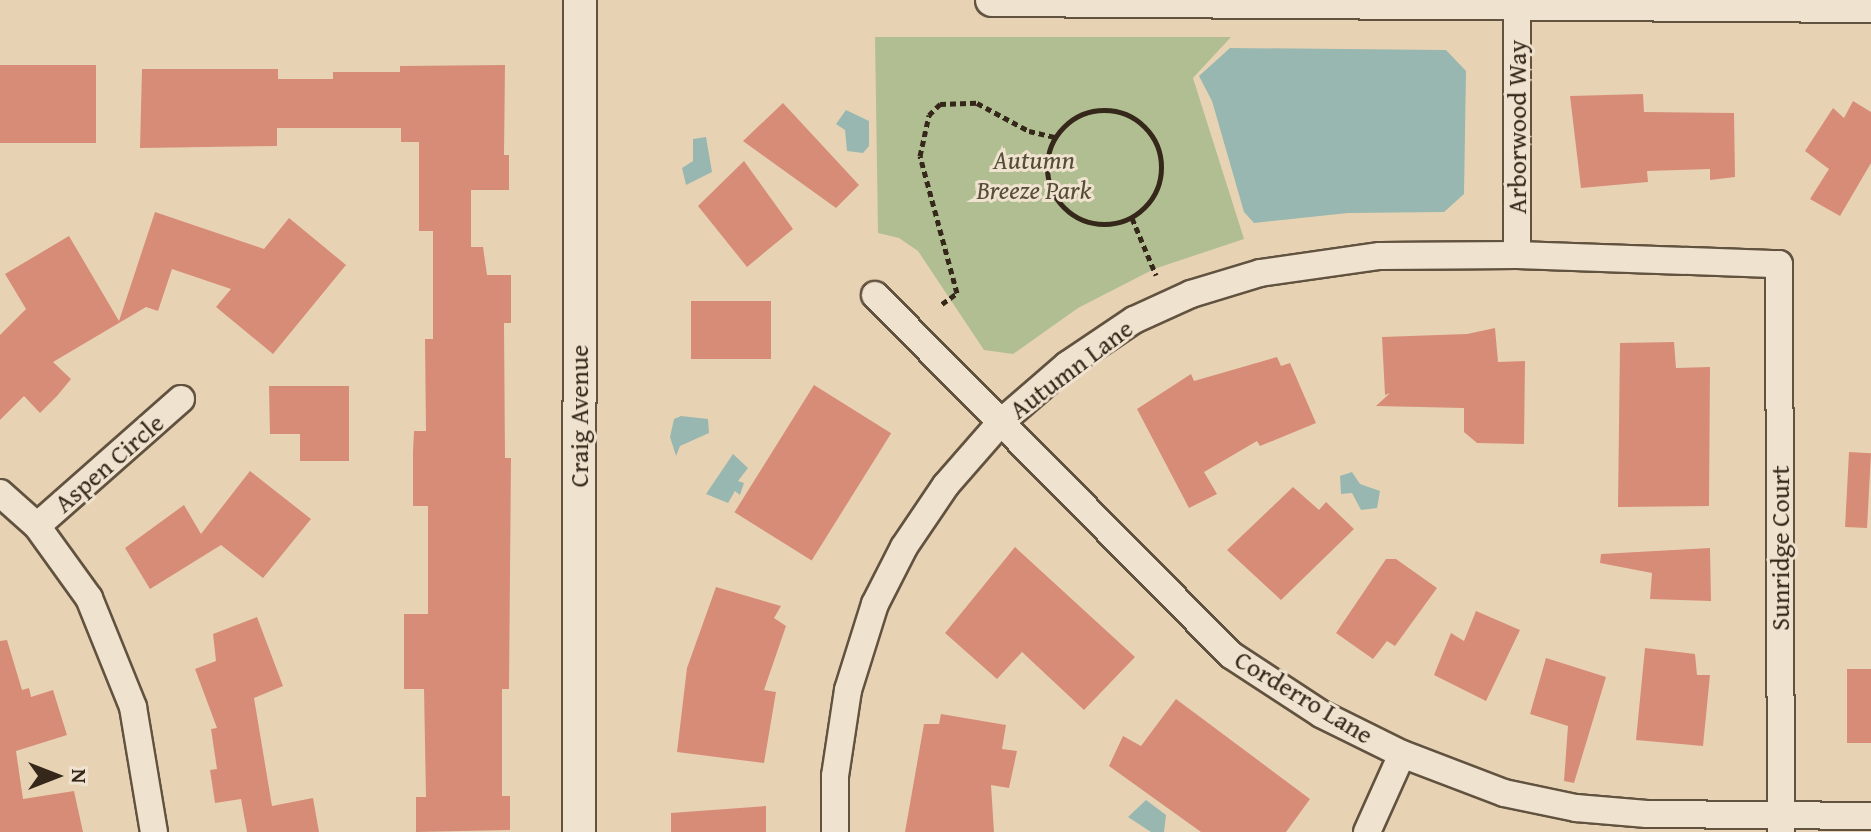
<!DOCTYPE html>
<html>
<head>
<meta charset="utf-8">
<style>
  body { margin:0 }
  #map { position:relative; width:1871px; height:832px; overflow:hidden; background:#e7d3b4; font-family:"Gentium Book Plus",serif }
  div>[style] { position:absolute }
  .green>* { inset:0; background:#b1be91 }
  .water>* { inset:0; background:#97b7b0 }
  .building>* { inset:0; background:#d78c77; transform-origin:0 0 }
  .path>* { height:5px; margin-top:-2.5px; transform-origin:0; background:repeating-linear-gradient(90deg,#35271a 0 6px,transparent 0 10px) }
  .path>.ring { margin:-2.5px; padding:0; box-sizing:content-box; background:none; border:5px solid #35271a; border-radius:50% }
  .roads { filter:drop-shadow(2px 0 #625240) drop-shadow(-2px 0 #625240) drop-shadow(0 2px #625240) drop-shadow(0 -2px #625240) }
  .minor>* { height:26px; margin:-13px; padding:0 13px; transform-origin:13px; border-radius:13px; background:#efe2ce }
  .tertiary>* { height:32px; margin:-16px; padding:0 16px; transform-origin:16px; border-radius:16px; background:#efe2ce }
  span { translate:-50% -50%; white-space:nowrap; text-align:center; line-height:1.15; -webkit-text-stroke:6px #efe2ce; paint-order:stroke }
  .street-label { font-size:26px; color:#35271a }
  .park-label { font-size:26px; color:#544d38; font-style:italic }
  .north { position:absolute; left:16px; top:736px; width:80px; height:80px; -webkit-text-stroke:6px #efe2ce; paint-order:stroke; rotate:90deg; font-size:22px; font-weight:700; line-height:32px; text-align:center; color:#35271a }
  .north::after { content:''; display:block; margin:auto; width:28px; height:36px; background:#35271a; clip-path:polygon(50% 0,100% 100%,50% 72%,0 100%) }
</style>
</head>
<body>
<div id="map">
  <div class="green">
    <i style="clip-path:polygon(875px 37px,1231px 37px,1193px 78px,1244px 239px,1154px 269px,1078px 308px,1013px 354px,984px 350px,918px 251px,899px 238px,878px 233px)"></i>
  </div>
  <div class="water">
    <i style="clip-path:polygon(1230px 48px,1446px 50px,1466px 71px,1464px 194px,1444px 212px,1348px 213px,1254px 223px,1244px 212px,1212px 101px,1199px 76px)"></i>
    <i style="clip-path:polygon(846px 110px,869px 121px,869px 146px,863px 153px,847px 151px,845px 130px,836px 124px)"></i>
    <i style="clip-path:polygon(706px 137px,712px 172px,686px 185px,682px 168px,693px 161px,693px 139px)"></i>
    <i style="clip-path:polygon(681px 416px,708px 419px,709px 433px,680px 446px,676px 456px,670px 437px,674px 419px)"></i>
    <i style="clip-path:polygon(733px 454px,748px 468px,738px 481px,744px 483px,740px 495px,735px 491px,728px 503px,706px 494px)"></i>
    <i style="clip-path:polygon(1352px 472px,1360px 484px,1380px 491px,1377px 508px,1361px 510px,1352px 493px,1341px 494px,1340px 476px)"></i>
    <i style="clip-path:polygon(1146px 800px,1166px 815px,1164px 832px,1151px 832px,1128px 817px)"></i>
  </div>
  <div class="building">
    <i style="left:0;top:65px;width:96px;height:78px"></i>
    <i style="clip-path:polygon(505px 65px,504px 155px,509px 155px,509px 190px,471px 190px,471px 247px,483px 247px,487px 275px,511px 275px,511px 323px,504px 323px,505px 458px,511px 458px,509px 689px,502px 689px,502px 796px,510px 796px,510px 830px,416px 832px,416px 797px,426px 797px,424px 689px,404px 689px,404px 614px,428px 614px,428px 506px,413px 506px,413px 452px,414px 431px,426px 431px,425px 339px,433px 339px,433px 231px,419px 231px,419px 142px,401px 142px,401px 128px,277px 128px,277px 146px,140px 148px,142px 69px,278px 69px,278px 79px,333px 79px,333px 72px,400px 72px,400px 66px)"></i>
    <i style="clip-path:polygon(1643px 94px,1644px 112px,1734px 113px,1735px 177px,1710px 180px,1710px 169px,1647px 171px,1648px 182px,1581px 188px,1570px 96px)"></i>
    <i style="clip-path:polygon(1853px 101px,1871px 112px,1871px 163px,1840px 216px,1810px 199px,1829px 169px,1805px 151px,1833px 108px,1844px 118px)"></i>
    <i style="clip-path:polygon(783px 103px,859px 185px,836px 208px,743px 141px)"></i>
    <i style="clip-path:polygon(744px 161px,793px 229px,747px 267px,698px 206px)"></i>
    <i style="clip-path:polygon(155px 212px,264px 249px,289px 218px,346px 265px,273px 354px,216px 307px,231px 289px,172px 269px,158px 311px,146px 307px,53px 362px,71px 379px,57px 396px,40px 413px,24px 396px,0 420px,0 335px,26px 309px,5px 274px,69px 236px,119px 321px)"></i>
    <i style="left:691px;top:301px;width:80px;height:58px"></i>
    <i style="clip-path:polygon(1495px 328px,1498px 362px,1525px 361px,1524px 444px,1477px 443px,1464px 432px,1464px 408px,1376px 406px,1390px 393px,1385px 395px,1382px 337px,1467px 334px)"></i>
    <i style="clip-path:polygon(1674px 342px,1676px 368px,1710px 367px,1709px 506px,1618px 507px,1620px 343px)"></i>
    <i style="clip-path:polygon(1277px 357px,1281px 366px,1290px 363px,1316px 423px,1260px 446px,1257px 441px,1204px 472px,1217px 494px,1189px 508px,1137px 409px,1191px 374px,1194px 381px)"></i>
    <i style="left:814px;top:385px;width:91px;height:150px;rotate:32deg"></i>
    <i style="clip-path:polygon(269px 386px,349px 386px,349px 461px,300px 461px,300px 434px,270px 434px)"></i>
    <i style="left:1849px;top:452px;width:22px;height:75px;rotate:3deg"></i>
    <i style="clip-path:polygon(250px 471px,311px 519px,263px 578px,221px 545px,150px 589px,125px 548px,184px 505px,201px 534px)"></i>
    <i style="clip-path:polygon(1293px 487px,1319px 510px,1326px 502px,1354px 529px,1281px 600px,1227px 550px)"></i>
    <i style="clip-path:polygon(1015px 547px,1135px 657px,1084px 710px,1022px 652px,997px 679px,945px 633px)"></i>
    <i style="clip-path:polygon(1710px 548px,1711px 601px,1650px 599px,1652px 573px,1600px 563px,1601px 554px)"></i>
    <i style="clip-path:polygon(1386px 559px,1396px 559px,1437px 588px,1395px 646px,1387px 641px,1373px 659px,1336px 633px)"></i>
    <i style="clip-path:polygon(716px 587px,781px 606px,774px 618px,786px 626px,764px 690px,776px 692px,764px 763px,677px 752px,687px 668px)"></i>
    <i style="clip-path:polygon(1476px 611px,1520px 630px,1486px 701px,1434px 675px,1451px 633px,1464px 641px)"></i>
    <i style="clip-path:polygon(257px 617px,283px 686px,254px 698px,272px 806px,313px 798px,319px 832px,247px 832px,241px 799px,215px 803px,210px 770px,217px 769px,211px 729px,217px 728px,195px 669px,216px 661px,213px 634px)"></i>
    <i style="clip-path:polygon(7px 640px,22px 690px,29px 688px,31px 697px,53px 690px,67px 735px,16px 751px,23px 799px,74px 791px,83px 832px,0 832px,0 641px)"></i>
    <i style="clip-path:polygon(1645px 648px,1695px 654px,1697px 675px,1710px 675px,1703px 746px,1636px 740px)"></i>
    <i style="clip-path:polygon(1546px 658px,1606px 677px,1574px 783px,1564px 781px,1568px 726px,1530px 714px)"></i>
    <i style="left:1871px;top:669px;width:74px;height:24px;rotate:90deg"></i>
    <i style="clip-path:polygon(1176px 699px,1310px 799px,1286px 832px,1201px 832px,1109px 766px,1123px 736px,1141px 746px)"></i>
    <i style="clip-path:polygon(941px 714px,1006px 725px,1002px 749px,1017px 751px,1009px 788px,991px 785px,994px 832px,905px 832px,924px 724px,939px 724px)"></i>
    <i style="clip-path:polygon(766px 806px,766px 832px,671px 832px,671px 813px)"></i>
  </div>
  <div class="path">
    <i class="ring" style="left:1047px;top:110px;width:109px;height:109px"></i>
    <i style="left:1132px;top:218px;width:62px;rotate:67.2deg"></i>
    <i style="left:942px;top:304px;width:19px;rotate:-36deg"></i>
    <i style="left:957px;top:293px;width:142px;rotate:-105.1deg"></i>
    <i style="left:920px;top:156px;width:42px;rotate:-77.6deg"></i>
    <i style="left:929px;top:115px;width:16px;rotate:-45deg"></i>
    <i style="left:940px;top:104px;width:37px;rotate:-2deg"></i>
    <i style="left:977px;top:103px;width:59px;rotate:28.3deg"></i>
    <i style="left:1029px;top:131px;width:27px;rotate:13deg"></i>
  </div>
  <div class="roads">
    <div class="minor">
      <i style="left:1517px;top:0;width:255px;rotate:90deg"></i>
      <i style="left:875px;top:295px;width:506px;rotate:45.32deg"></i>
      <i style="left:1231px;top:655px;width:108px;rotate:33.2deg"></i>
      <i style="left:1321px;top:714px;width:90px;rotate:26.3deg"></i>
      <i style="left:1402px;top:754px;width:109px;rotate:20.9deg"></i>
      <i style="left:1504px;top:793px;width:74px;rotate:11.8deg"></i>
      <i style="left:1576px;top:808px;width:71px;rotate:4.8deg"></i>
      <i style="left:1647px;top:814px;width:224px;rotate:0.5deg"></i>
      <i style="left:0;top:493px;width:50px;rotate:41.7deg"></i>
      <i style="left:37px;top:526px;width:89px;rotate:54.2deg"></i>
      <i style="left:89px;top:598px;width:118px;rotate:68deg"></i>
      <i style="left:133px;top:707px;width:127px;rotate:80.5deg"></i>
      <i style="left:37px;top:526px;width:192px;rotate:-41.4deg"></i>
      <i style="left:835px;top:832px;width:56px;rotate:-90deg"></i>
      <i style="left:835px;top:776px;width:87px;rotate:-81.4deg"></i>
      <i style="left:848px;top:690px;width:90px;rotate:-72.6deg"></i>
      <i style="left:875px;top:604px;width:64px;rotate:-63deg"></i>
      <i style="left:904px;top:547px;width:75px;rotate:-55.9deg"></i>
      <i style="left:946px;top:485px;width:82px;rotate:-48.9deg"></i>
      <i style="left:1000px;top:423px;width:89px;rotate:-40.9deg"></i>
      <i style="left:1067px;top:365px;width:81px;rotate:-33.9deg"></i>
      <i style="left:1134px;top:320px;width:63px;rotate:-24.5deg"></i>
      <i style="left:1191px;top:294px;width:72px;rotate:-16.9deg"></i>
      <i style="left:1260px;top:273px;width:121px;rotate:-8.1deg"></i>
      <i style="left:1380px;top:256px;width:137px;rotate:-0.4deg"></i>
      <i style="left:1517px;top:255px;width:262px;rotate:2deg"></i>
      <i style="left:1779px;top:264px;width:568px;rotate:89.8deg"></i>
      <i style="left:1367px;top:832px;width:85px;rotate:-65.8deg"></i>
    </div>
    <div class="tertiary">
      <i style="left:992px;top:0;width:879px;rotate:0.39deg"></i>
      <i style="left:579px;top:832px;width:832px;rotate:-89.93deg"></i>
    </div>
  </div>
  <div class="street-label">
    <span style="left:1517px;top:127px;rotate:-90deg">Arborwood Way</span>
    <span style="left:1071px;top:369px;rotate:-37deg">Autumn Lane</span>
    <span style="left:579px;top:416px;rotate:-90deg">Craig Avenue</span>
    <span style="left:109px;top:463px;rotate:-41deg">Aspen Circle</span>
    <span style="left:1780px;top:548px;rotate:-90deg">Sunridge Court</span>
    <span style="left:1304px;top:697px;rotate:31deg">Corderro Lane</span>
  </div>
  <div class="park-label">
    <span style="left:1034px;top:175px">Autumn<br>Breeze Park</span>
  </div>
  <div class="north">N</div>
</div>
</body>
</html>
